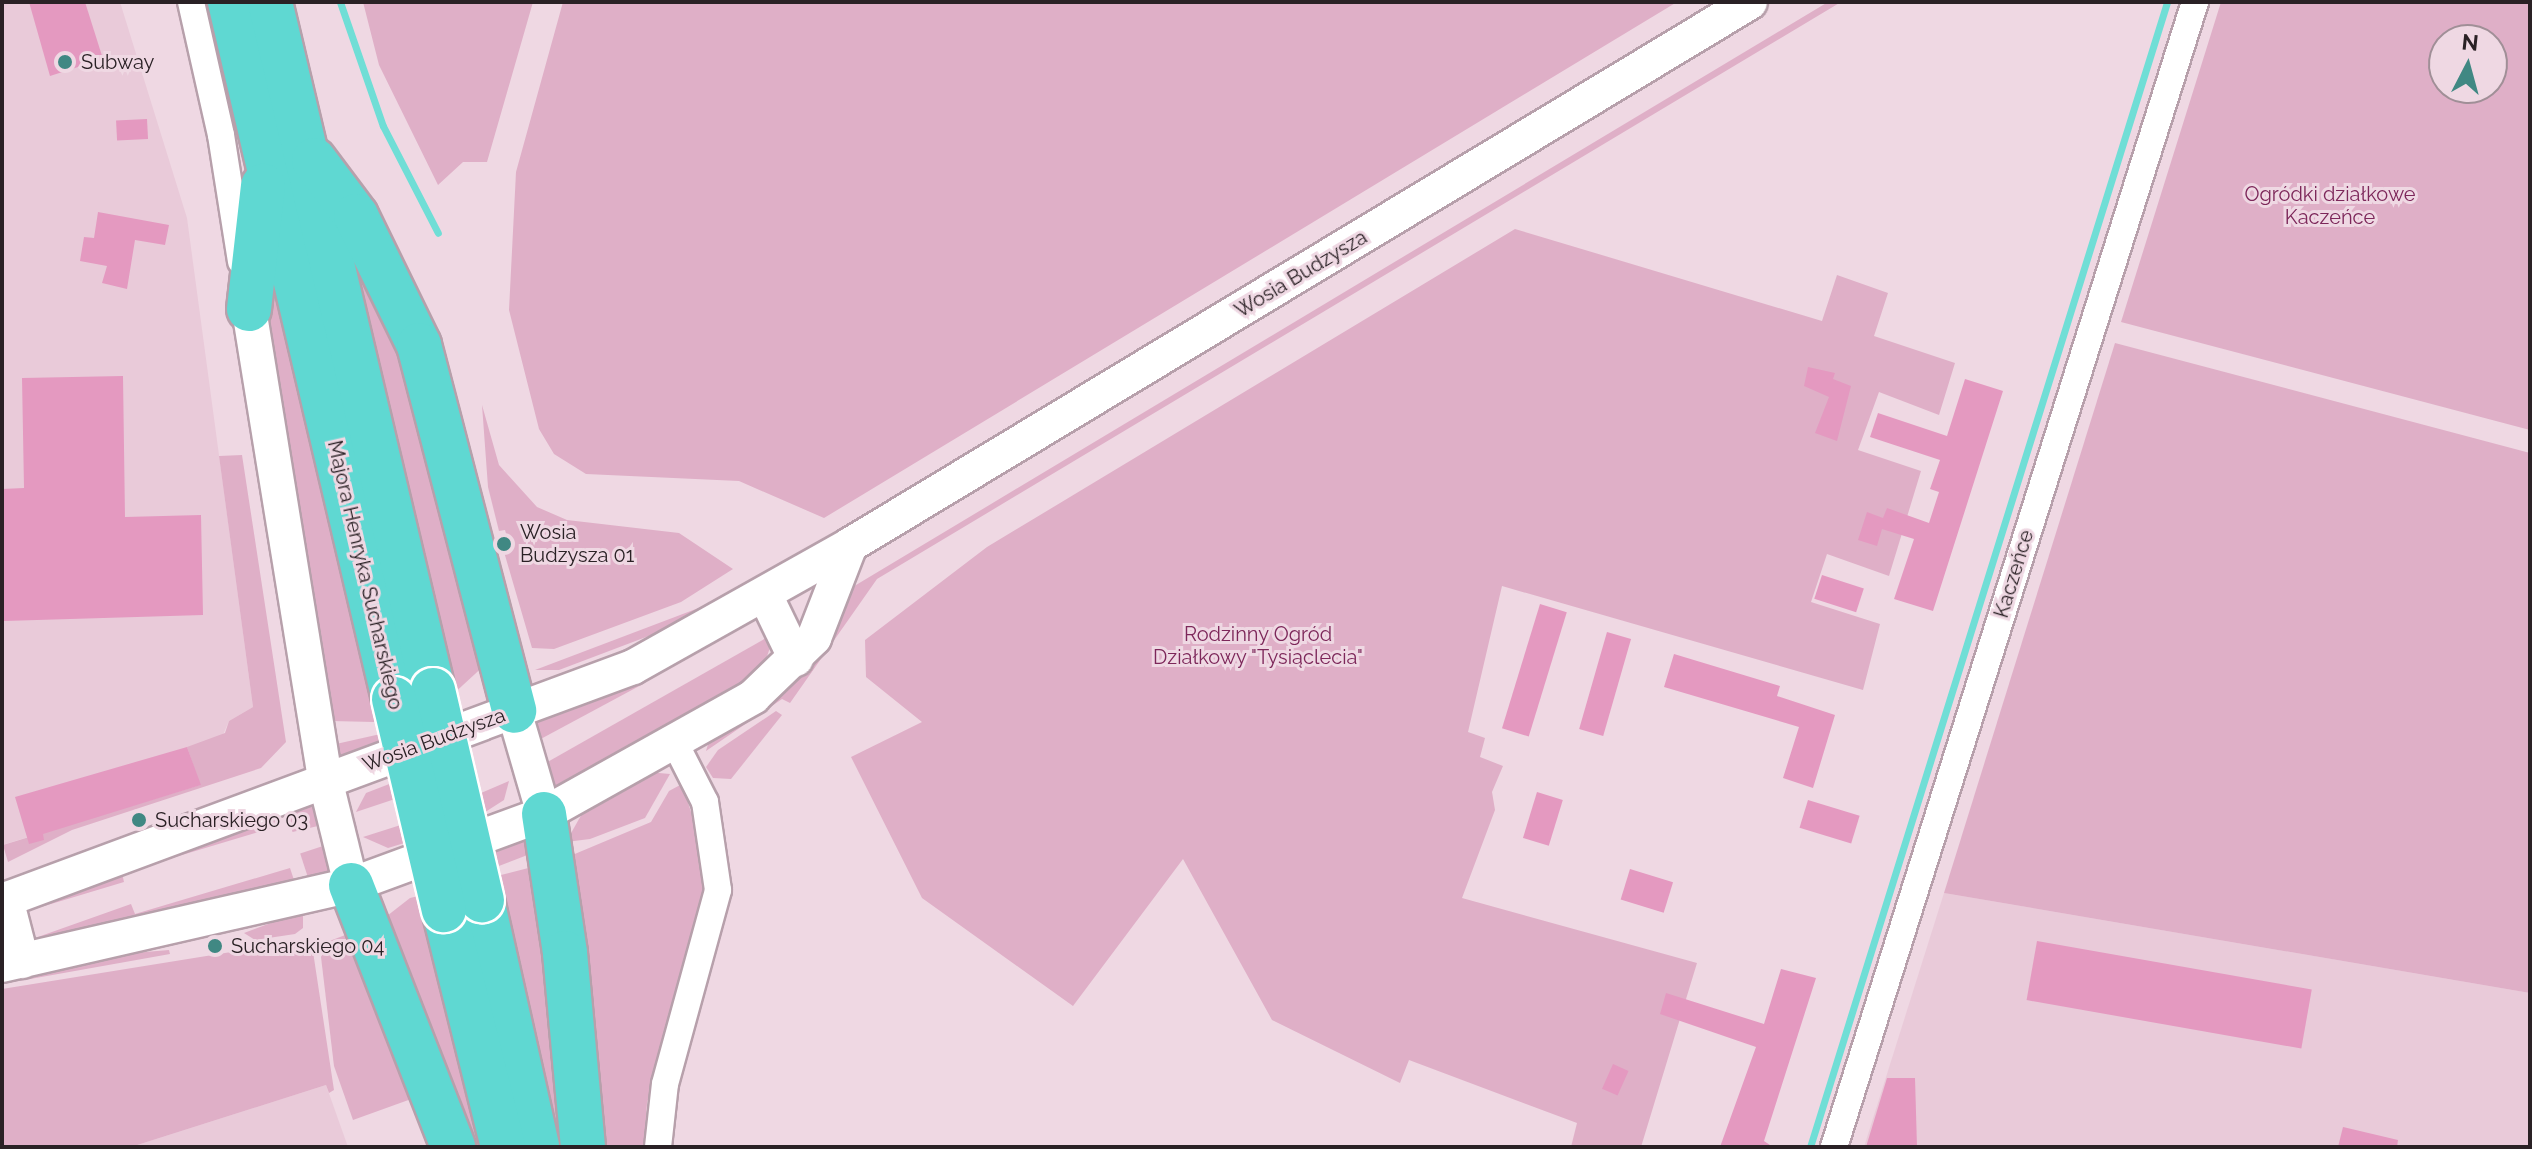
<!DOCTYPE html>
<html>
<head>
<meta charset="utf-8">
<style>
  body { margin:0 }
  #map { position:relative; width:2532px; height:1149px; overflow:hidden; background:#efd8e3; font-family:Raleway,sans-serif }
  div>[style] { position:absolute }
  .built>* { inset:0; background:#e9cad9 }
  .green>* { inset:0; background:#dfafc7; transform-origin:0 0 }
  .stream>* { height:7px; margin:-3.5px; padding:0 3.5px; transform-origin:3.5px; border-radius:3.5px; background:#70ded6 }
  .building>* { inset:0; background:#e499c0; transform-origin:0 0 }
  .roads { filter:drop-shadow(2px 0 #b7a0ab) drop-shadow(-2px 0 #b7a0ab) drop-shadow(0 2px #b7a0ab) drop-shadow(0 -2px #b7a0ab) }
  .minor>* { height:26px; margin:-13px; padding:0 13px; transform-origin:13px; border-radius:13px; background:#fff }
  .tertiary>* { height:34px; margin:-17px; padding:0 17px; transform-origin:17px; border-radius:17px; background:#fff }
  .trunk>* { height:44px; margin:-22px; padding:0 22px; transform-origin:22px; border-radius:22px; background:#5fd8d2 }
  .bridges { filter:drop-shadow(2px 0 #fff) drop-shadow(-2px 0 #fff) drop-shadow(0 2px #fff) drop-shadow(0 -2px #fff) }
  .trunk-bridge>* { height:44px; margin:-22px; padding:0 22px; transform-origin:22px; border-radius:22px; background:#5fd8d2 }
  .dots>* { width:22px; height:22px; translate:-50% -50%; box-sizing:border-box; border:4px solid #efd8e3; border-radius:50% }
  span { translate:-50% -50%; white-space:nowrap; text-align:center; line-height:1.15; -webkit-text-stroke:6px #efd8e3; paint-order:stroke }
  .poi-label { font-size:20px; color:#2a2125 }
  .left { translate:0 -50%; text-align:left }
  .park-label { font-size:20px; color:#7d275a }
  .street-label { font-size:20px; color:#2a2125 }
  .frame { position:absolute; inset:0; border:4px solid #2a2125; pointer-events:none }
  .north { position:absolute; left:2428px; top:24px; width:80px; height:80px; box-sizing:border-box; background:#efd8e3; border:2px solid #a08f97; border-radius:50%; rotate:6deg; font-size:22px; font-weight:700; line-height:32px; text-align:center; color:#2a2125 }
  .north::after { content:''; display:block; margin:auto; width:28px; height:36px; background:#408883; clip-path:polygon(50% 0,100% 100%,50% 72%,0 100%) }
</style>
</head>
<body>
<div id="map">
  <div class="built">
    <i style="clip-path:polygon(2px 2px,120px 2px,187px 218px,253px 707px,229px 721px,201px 785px,2px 845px)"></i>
    <i style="clip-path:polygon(1944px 893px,2530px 993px,2530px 1147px,1864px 1147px)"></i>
    <i style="clip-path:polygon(326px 1085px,348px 1147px,131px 1147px)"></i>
  </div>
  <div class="green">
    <i style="clip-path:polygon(363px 2px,533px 2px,487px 162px,463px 162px,438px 185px,379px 65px)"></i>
    <i style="clip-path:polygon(563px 2px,1677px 2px,824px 518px,739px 481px,586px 474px,554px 454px,539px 429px,509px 310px,516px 172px)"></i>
    <i style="clip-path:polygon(1828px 2px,1841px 2px,877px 579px,790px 703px,782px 699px,706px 751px,709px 741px,836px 597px)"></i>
    <i style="clip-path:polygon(evenodd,2221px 2px,2530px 2px,2530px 430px,2121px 322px,2221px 2px,2444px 40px,2492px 40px,2492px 88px,2444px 88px,2444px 40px)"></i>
    <i style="clip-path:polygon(337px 214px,390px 322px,488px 662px,450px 697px)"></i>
    <i style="clip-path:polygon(1515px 229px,1822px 321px,1837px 275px,1888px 293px,1874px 336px,1955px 363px,1939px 415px,1879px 392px,1858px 450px,1921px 471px,1889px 576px,1827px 554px,1811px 602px,1880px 624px,1863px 690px,1502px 586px,1468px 732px,1485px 738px,1480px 757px,1503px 766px,1492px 792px,1495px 810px,1462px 898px,1697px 963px,1641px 1147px,1571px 1147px,1577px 1123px,1409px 1060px,1400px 1083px,1272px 1020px,1183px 859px,1073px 1006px,922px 898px,851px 757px,922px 722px,866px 677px,865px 640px,987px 547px)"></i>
    <i style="clip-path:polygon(266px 230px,382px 720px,374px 722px,331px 721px,269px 334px)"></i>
    <i style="clip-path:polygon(2115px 343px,2530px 453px,2530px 993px,1944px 893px)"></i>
    <i style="clip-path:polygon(482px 405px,499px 465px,537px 507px,567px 520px,679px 533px,733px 569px,681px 602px,554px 649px,532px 648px,502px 545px,509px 544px,505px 530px,499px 531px,488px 487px)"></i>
    <i style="clip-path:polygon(242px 455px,286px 742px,261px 768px,72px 830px,8px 862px,3px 845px,200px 785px,187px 747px,225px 733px,229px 721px,253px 707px,219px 456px)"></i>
    <i style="clip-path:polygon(725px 598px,720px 609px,559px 670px,535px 670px)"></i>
    <i style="clip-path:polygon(775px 633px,764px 665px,745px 685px,552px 794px,544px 764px)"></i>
    <i style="clip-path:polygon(641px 680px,643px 684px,537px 741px,530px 721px)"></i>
    <i style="clip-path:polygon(776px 711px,782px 715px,731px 779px,713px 778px,706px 767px,718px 750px)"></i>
    <i style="clip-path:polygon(385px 733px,388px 743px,339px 760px,336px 744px)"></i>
    <i style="clip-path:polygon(648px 772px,670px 774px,645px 818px,590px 839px,566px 842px,583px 812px)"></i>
    <i style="clip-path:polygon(397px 781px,401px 797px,356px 812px,366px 793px)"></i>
    <i style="clip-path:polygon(509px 781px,504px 800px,479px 816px,474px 796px)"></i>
    <i style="clip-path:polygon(682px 784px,701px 843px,706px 885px,692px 951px,647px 1103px,644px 1147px,599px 1147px,570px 856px,651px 822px,669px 791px)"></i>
    <i style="left:311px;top:801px;width:26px;height:25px;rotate:77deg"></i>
    <i style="clip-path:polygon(274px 814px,278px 826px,122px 873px,124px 882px,31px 910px,30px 907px)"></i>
    <i style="clip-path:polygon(407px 823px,411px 841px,388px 848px,363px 837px)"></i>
    <i style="clip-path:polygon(533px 833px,530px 854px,491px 869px,487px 853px)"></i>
    <i style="left:323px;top:846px;width:29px;height:24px;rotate:72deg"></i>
    <i style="clip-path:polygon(540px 865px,569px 1147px,552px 1147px,493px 877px)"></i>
    <i style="clip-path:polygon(290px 868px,295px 883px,35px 938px,131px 904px,135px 914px)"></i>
    <i style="clip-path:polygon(423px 895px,486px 1147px,468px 1147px,378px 923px,410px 898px)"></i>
    <i style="clip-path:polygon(303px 911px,303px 928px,295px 934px,255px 940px,244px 933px)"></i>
    <i style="clip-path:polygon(353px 932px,414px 1098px,353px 1120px,334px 1066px,321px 957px,327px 942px)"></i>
    <i style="clip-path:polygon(305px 940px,312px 945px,334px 1090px,329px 1093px,326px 1085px,131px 1147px,2px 1147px,2px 989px)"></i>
    <i style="clip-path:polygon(169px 950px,170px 954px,2px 984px,2px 980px,109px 955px)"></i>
  </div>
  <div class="stream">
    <i style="left:340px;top:2px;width:131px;rotate:70.9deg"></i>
    <i style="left:383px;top:126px;width:120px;rotate:62.8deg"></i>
    <i style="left:1810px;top:1147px;width:1199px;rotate:-72.68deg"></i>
  </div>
  <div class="building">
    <i style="clip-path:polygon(29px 2px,85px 2px,103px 59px,50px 76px)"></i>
    <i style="left:147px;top:119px;width:20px;height:31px;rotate:87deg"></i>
    <i style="clip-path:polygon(98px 212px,169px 225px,165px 245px,135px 240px,127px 289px,102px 283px,107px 266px,80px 261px,84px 237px,94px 238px)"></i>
    <i style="clip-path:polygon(1808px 367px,1835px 373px,1833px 379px,1851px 386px,1837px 441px,1815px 433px,1829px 397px,1804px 386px)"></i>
    <i style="clip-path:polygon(123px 376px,125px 517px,201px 515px,203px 615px,4px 621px,2px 489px,24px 488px,22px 378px)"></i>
    <i style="clip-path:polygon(1965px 379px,2003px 391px,1933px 611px,1894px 599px,1914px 539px,1882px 529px,1877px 546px,1858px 540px,1867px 512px,1883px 518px,1887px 508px,1929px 523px,1939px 492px,1930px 489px,1940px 460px,1870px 437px,1878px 413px,1947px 436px)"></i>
    <i style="left:1822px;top:575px;width:44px;height:25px;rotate:18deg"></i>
    <i style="left:1540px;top:604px;width:28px;height:130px;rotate:17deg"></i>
    <i style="left:1607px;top:632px;width:25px;height:101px;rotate:16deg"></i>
    <i style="clip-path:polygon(1674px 654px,1780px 686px,1777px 696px,1835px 715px,1813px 788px,1783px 778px,1799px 727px,1664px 687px)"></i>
    <i style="clip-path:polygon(187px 747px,201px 785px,43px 834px,44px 840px,29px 844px,15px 797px)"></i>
    <i style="left:1537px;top:792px;width:27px;height:48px;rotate:17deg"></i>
    <i style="left:1808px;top:800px;width:54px;height:29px;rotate:17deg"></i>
    <i style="left:1630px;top:869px;width:45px;height:32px;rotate:17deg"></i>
    <i style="left:2037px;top:941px;width:279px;height:60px;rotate:10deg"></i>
    <i style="clip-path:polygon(1781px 969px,1816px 978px,1764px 1141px,1773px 1147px,1720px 1147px,1756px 1047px,1660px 1014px,1666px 993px,1764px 1024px)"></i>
    <i style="left:1613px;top:1064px;width:17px;height:27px;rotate:24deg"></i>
    <i style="clip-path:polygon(1887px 1078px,1915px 1078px,1917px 1147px,1866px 1147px)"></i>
    <i style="clip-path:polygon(2343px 1127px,2398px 1140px,2397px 1147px,2338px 1147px)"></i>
  </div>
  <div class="roads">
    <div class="minor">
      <i style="left:191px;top:2px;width:136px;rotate:77.3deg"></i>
      <i style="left:221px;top:135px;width:128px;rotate:81deg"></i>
      <i style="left:658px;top:1147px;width:63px;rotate:-83.7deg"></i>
      <i style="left:665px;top:1084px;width:201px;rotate:-74.7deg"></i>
      <i style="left:718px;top:890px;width:89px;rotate:-98.4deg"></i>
      <i style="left:705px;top:802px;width:66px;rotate:-117deg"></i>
      <i style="left:1834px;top:1147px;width:1201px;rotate:-72.5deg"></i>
    </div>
    <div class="tertiary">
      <i style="left:249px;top:309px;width:476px;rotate:80.8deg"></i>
      <i style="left:325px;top:779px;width:109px;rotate:76.2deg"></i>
      <i style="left:765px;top:595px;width:71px;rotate:64.2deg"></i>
      <i style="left:514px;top:711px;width:107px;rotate:73.8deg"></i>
      <i style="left:6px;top:899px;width:64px;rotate:75.5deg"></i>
      <i style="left:2px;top:901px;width:673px;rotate:-20.35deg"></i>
      <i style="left:633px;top:667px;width:249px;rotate:-29.3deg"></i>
      <i style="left:850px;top:545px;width:1051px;rotate:-31.1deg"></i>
      <i style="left:2px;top:965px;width:358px;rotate:-12.9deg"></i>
      <i style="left:351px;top:885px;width:206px;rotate:-20.2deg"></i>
      <i style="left:544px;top:814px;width:240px;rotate:-29.2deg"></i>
      <i style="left:753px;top:697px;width:85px;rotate:-44deg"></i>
      <i style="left:814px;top:638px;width:100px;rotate:-68.8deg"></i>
    </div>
    <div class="trunk">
      <i style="left:230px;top:2px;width:716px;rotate:76.76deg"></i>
      <i style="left:270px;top:2px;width:707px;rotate:76.67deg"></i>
      <i style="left:314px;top:160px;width:70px;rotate:53.1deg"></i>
      <i style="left:356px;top:216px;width:144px;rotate:64deg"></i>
      <i style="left:419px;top:345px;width:378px;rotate:75.4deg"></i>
      <i style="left:249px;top:309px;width:124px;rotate:-83.5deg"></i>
      <i style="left:544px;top:814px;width:141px;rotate:81.4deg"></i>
      <i style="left:565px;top:953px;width:195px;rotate:84.7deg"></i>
      <i style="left:351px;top:885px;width:281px;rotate:68.7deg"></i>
      <i style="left:482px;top:900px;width:253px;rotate:77.4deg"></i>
      <i style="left:444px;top:910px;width:244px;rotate:76deg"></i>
    </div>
  </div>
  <div class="bridges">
    <div class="trunk-bridge">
      <i style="left:433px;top:690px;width:216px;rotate:76.9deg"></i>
      <i style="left:394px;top:699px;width:217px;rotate:76.7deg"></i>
    </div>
  </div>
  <div class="dots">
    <i style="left:65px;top:62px;background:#408883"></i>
    <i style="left:504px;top:544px;background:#408883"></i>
    <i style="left:139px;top:820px;background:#408883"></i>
    <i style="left:215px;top:946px;background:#408883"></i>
  </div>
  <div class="poi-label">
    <span class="left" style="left:81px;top:62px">Subway</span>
    <span class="left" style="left:520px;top:544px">Wosia<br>Budzysza 01</span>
    <span class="left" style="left:155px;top:820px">Sucharskiego 03</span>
    <span class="left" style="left:231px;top:946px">Sucharskiego 04</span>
  </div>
  <div class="park-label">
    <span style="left:2330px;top:206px">Ogródki działkowe<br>Kaczeńce</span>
    <span style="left:1258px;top:646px">Rodzinny Ogród<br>Działkowy "Tysiąclecia"</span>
  </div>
  <div class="street-label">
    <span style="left:1301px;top:274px;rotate:-31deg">Wosia Budzysza</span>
    <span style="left:2014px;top:574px;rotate:-73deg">Kaczeńce</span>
    <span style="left:365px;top:575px;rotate:77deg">Majora Henryka Sucharskiego</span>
    <span style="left:434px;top:740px;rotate:-20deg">Wosia Budzysza</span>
  </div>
  <div class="frame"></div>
  <div class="north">N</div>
</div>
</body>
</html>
